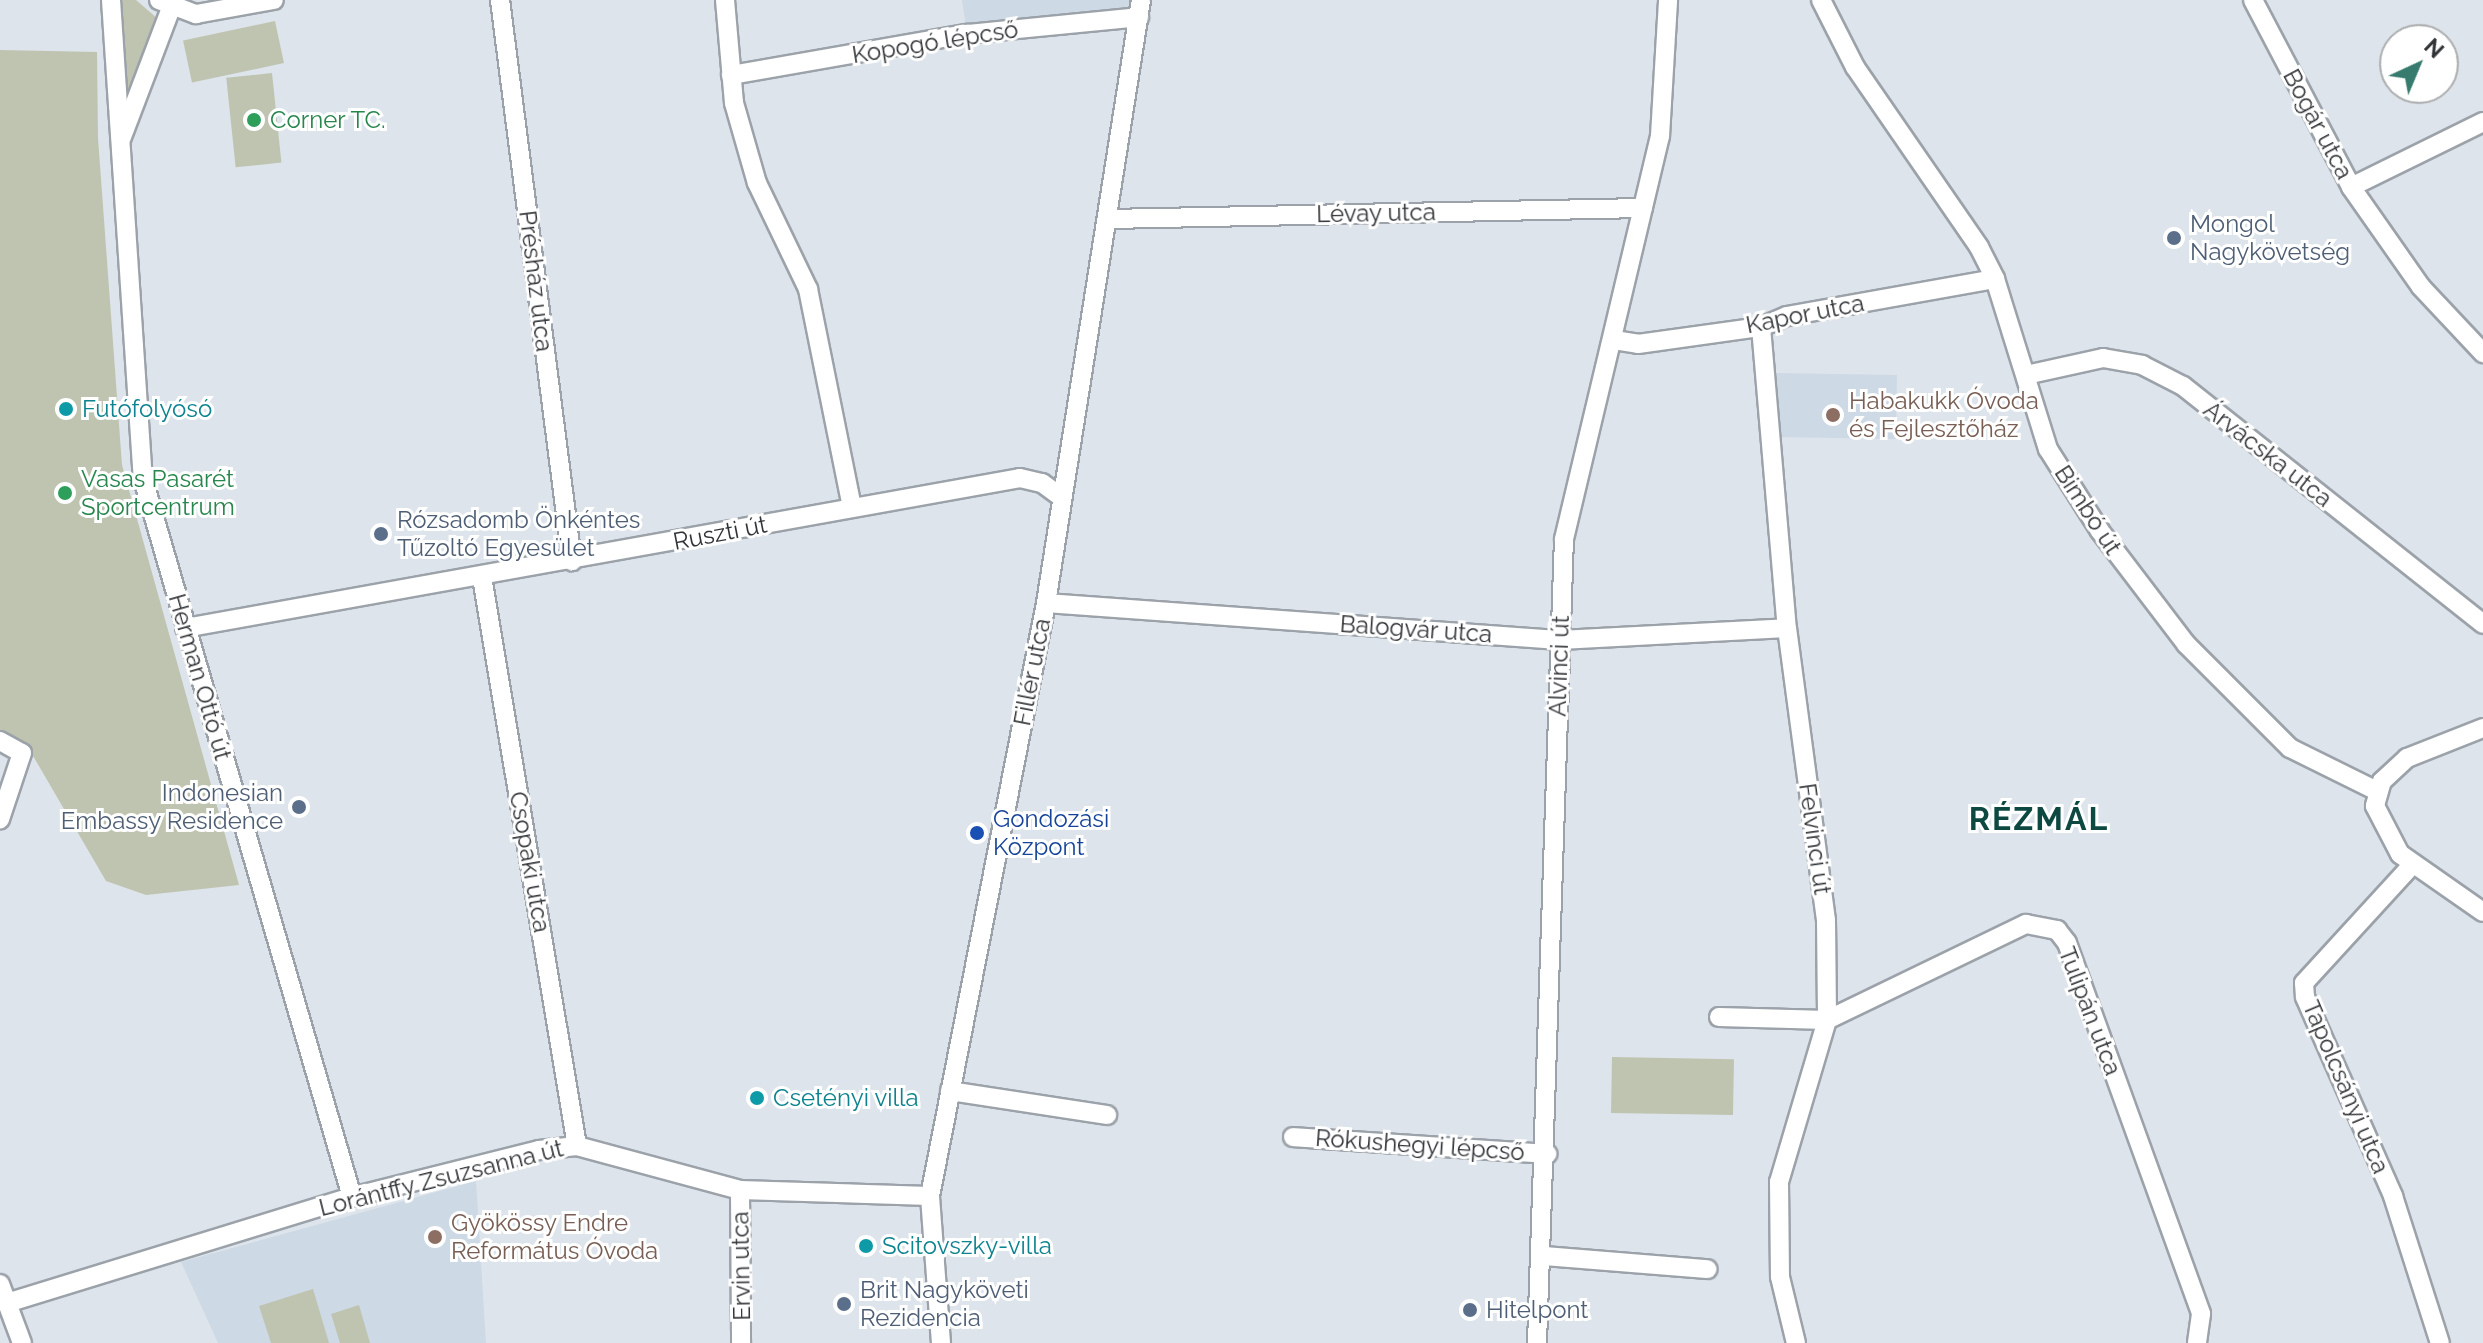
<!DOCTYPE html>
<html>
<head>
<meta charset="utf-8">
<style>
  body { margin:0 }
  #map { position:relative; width:2483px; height:1343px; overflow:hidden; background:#dde4eb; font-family:Raleway,sans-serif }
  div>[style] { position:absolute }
  .built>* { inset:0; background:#cdd9e5; transform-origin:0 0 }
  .green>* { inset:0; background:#bfc4b0; transform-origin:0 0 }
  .roads { filter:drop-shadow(2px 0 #9ca2a9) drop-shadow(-2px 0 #9ca2a9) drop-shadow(0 2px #9ca2a9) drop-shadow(0 -2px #9ca2a9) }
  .minor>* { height:18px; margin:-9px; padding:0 9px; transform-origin:9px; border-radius:9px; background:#fff }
  .dots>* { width:22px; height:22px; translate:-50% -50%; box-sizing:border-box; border:4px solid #fff; border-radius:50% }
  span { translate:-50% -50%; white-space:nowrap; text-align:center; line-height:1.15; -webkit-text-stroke:6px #fff; paint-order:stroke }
  .street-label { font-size:24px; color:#313437 }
  .leisure-label { font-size:24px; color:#27864d }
  .left { translate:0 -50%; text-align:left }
  .service-label { font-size:24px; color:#4e5e75 }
  .right { translate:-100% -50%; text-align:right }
  .education-label { font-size:24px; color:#785e54 }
  .culture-label { font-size:24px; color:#0d838f }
  .transit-label { font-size:24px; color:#164399 }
  .district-label { font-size:32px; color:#0e4941; font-weight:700; letter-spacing:2px }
  .north { position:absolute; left:2379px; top:24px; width:80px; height:80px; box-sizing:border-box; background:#fff; border:2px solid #adaeaf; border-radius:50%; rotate:44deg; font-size:22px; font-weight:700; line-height:32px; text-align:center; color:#313437 }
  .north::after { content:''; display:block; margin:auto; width:28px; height:36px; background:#377b6f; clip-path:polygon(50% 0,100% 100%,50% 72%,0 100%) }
</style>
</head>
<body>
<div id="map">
  <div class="built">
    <i style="clip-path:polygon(962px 0,1136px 0,1139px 17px,967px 34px)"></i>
    <i style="left:1897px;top:375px;width:64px;height:132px;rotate:91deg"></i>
    <i style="clip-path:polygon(476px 1181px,486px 1343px,218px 1343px,181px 1262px)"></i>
  </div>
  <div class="green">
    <i style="clip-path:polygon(119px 0,136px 0,158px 19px,124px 105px)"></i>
    <i style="left:275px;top:21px;width:43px;height:94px;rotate:78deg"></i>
    <i style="clip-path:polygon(0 50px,97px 52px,98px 138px,122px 465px,239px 885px,146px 895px,106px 881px,29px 749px,0 737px)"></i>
    <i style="left:272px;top:73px;width:90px;height:46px;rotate:84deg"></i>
    <i style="left:1612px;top:1057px;width:122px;height:56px;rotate:1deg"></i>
    <i style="clip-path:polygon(313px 1289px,329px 1343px,271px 1343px,259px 1306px)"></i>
    <i style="clip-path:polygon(359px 1305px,370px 1343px,340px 1343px,331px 1314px)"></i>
  </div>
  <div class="roads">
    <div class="minor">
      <i style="left:111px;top:0;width:480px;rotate:86.2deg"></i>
      <i style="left:143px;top:479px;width:748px;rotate:73.77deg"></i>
      <i style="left:159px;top:0;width:40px;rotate:21deg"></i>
      <i style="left:196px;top:14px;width:79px;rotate:-10.2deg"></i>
      <i style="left:500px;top:0;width:566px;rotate:82.69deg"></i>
      <i style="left:725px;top:0;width:103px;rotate:85deg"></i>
      <i style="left:734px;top:103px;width:83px;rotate:74deg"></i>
      <i style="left:757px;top:183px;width:118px;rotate:64.3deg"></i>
      <i style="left:808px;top:289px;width:223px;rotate:78.6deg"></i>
      <i style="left:1821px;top:0;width:75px;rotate:63.1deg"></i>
      <i style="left:1855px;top:67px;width:219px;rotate:55.4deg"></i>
      <i style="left:1979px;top:247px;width:36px;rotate:63deg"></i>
      <i style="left:1995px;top:279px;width:178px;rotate:72.7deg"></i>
      <i style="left:2048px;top:449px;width:97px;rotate:57.6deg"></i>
      <i style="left:2100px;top:531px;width:142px;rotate:52.7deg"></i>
      <i style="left:2186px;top:644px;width:147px;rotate:45deg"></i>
      <i style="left:2290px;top:748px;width:97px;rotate:26.3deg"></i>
      <i style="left:2253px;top:0;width:211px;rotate:62.3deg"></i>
      <i style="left:2351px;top:187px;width:122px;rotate:55deg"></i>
      <i style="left:2421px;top:287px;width:91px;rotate:46.8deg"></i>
      <i style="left:731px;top:75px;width:240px;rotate:-9.9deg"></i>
      <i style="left:967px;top:34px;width:173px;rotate:-5.6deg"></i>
      <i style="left:122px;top:137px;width:147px;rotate:-69.2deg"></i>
      <i style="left:2351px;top:187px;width:147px;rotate:-26.2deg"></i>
      <i style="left:1109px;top:219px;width:534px;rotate:-1.18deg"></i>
      <i style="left:1761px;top:327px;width:302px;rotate:85.1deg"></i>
      <i style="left:1787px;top:628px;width:295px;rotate:82.4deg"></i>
      <i style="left:1826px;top:920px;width:100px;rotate:89.4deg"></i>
      <i style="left:1827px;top:1020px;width:169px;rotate:106.5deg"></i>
      <i style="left:1779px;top:1182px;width:95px;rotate:89.4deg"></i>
      <i style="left:1780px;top:1277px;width:68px;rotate:76.4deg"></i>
      <i style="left:1614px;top:340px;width:24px;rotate:9deg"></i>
      <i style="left:1638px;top:344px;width:124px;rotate:-7.9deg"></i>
      <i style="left:1761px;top:327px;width:28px;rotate:-23deg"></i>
      <i style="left:1787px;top:316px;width:211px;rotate:-10.1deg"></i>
      <i style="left:2026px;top:375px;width:79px;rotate:-12.4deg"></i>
      <i style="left:2103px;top:358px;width:40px;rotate:10deg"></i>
      <i style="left:2142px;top:365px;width:46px;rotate:27.1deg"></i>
      <i style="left:2183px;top:386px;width:383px;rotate:38.4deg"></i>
      <i style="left:482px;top:577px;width:577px;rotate:80.52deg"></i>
      <i style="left:1046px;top:603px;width:515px;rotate:4.12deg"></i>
      <i style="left:1560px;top:640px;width:227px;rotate:-3deg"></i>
      <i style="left:185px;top:628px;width:848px;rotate:-10.18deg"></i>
      <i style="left:1020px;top:478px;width:23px;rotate:13deg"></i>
      <i style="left:1042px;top:483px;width:24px;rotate:36deg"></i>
      <i style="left:2483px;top:728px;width:82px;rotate:158.5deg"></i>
      <i style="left:2407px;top:758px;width:34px;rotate:137deg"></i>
      <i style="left:2382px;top:781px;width:26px;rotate:106deg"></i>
      <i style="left:2375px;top:806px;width:54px;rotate:62.5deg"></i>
      <i style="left:2400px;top:854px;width:101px;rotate:34.9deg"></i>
      <i style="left:0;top:741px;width:25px;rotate:29deg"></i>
      <i style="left:22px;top:753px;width:70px;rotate:108.4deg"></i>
      <i style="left:2412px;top:865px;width:160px;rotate:132.5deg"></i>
      <i style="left:2304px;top:983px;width:14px;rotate:86deg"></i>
      <i style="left:2305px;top:997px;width:218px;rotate:66.1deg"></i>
      <i style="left:2393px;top:1196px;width:154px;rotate:72.3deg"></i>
      <i style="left:1719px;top:1017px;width:108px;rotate:1.6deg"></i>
      <i style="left:1827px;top:1020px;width:221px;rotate:-25.8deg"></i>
      <i style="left:2026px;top:924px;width:32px;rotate:11deg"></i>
      <i style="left:2057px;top:930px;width:16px;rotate:52deg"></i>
      <i style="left:2067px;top:943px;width:394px;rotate:70.1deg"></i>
      <i style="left:2201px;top:1314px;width:29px;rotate:98deg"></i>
      <i style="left:950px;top:1091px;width:159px;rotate:8.7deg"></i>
      <i style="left:1293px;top:1137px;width:255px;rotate:3.8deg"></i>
      <i style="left:740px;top:1190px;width:153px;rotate:89.6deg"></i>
      <i style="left:1544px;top:1256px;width:164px;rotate:4.6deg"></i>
      <i style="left:0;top:1284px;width:63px;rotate:69.6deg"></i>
      <i style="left:7px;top:1303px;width:361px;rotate:-17.1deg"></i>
      <i style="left:352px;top:1197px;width:193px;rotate:-14.1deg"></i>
      <i style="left:539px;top:1150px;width:38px;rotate:-6deg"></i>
      <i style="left:577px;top:1146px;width:169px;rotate:15.1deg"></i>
      <i style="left:740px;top:1190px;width:190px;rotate:1.8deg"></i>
      <i style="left:941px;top:1343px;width:147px;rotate:-94.3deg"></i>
      <i style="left:930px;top:1196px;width:604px;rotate:-78.93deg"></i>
      <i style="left:1046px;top:603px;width:610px;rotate:-81.05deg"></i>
      <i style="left:1537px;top:1343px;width:804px;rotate:-88.08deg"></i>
      <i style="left:1564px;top:539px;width:414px;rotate:-76.6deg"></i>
      <i style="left:1660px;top:136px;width:136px;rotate:-86.6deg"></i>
    </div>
  </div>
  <div class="dots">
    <i style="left:254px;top:120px;background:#2e9e5b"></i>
    <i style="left:2174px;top:238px;background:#5c6f8a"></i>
    <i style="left:66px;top:409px;background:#0f9aa8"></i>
    <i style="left:1833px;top:415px;background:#8d6e63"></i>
    <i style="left:65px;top:493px;background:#2e9e5b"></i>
    <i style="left:381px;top:534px;background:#5c6f8a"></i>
    <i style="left:299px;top:807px;background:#5c6f8a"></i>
    <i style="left:977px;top:833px;background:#1a4fb4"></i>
    <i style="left:757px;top:1098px;background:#0f9aa8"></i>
    <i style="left:435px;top:1237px;background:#8d6e63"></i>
    <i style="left:866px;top:1246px;background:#0f9aa8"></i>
    <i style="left:844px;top:1304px;background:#5c6f8a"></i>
    <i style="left:1470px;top:1310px;background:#5c6f8a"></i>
  </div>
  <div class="street-label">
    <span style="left:935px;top:42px;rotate:-9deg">Kopogó lépcső</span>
    <span style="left:2318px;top:124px;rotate:62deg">Bogár utca</span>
    <span style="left:1376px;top:213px;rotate:-1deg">Lévay utca</span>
    <span style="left:536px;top:281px;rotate:83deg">Présház utca</span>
    <span style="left:1805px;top:314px;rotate:-11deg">Kapor utca</span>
    <span style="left:2268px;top:454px;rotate:38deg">Árvácska utca</span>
    <span style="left:2088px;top:510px;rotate:57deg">Bimbó út</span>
    <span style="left:720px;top:533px;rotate:-11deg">Ruszti út</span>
    <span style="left:1416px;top:629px;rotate:4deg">Balogvár utca</span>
    <span style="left:1559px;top:666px;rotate:-88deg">Alvinci út</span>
    <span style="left:1032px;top:672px;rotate:-79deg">Fillér utca</span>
    <span style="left:200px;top:677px;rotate:74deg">Herman Ottó út</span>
    <span style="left:1815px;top:839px;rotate:82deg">Felvinci út</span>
    <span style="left:530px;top:862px;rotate:80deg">Csopaki utca</span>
    <span style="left:2090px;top:1011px;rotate:69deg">Tulipán utca</span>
    <span style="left:2346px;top:1087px;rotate:67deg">Tapolcsányi utca</span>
    <span style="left:1420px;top:1145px;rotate:4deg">Rókushegyi lépcső</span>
    <span style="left:441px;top:1178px;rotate:-14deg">Lorántffy Zsuzsanna út</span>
    <span style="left:741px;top:1266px;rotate:-91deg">Ervin utca</span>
  </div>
  <div class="leisure-label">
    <span class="left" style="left:270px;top:120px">Corner TC.</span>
    <span class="left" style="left:81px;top:493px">Vasas Pasarét<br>Sportcentrum</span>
  </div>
  <div class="service-label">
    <span class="left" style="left:2190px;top:238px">Mongol<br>Nagykövetség</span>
    <span class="left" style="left:397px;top:534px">Rózsadomb Önkéntes<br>Tűzoltó Egyesület</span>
    <span class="right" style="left:283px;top:807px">Indonesian<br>Embassy Residence</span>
    <span class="left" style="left:860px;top:1304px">Brit Nagyköveti<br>Rezidencia</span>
    <span class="left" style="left:1486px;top:1310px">Hitelpont</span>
  </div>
  <div class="education-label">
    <span class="left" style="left:1849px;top:415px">Habakukk Óvoda<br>és Fejlesztőház</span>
    <span class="left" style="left:451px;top:1237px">Gyökössy Endre<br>Református Óvoda</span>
  </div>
  <div class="culture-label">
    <span class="left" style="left:82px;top:409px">Futófolyósó</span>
    <span class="left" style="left:773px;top:1098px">Csetényi villa</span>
    <span class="left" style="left:882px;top:1246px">Scitovszky-villa</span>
  </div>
  <div class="transit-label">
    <span class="left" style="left:993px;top:833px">Gondozási<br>Központ</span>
  </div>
  <div class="district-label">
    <span style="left:2039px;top:819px">RÉZMÁL</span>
  </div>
  <div class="north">N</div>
</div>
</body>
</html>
